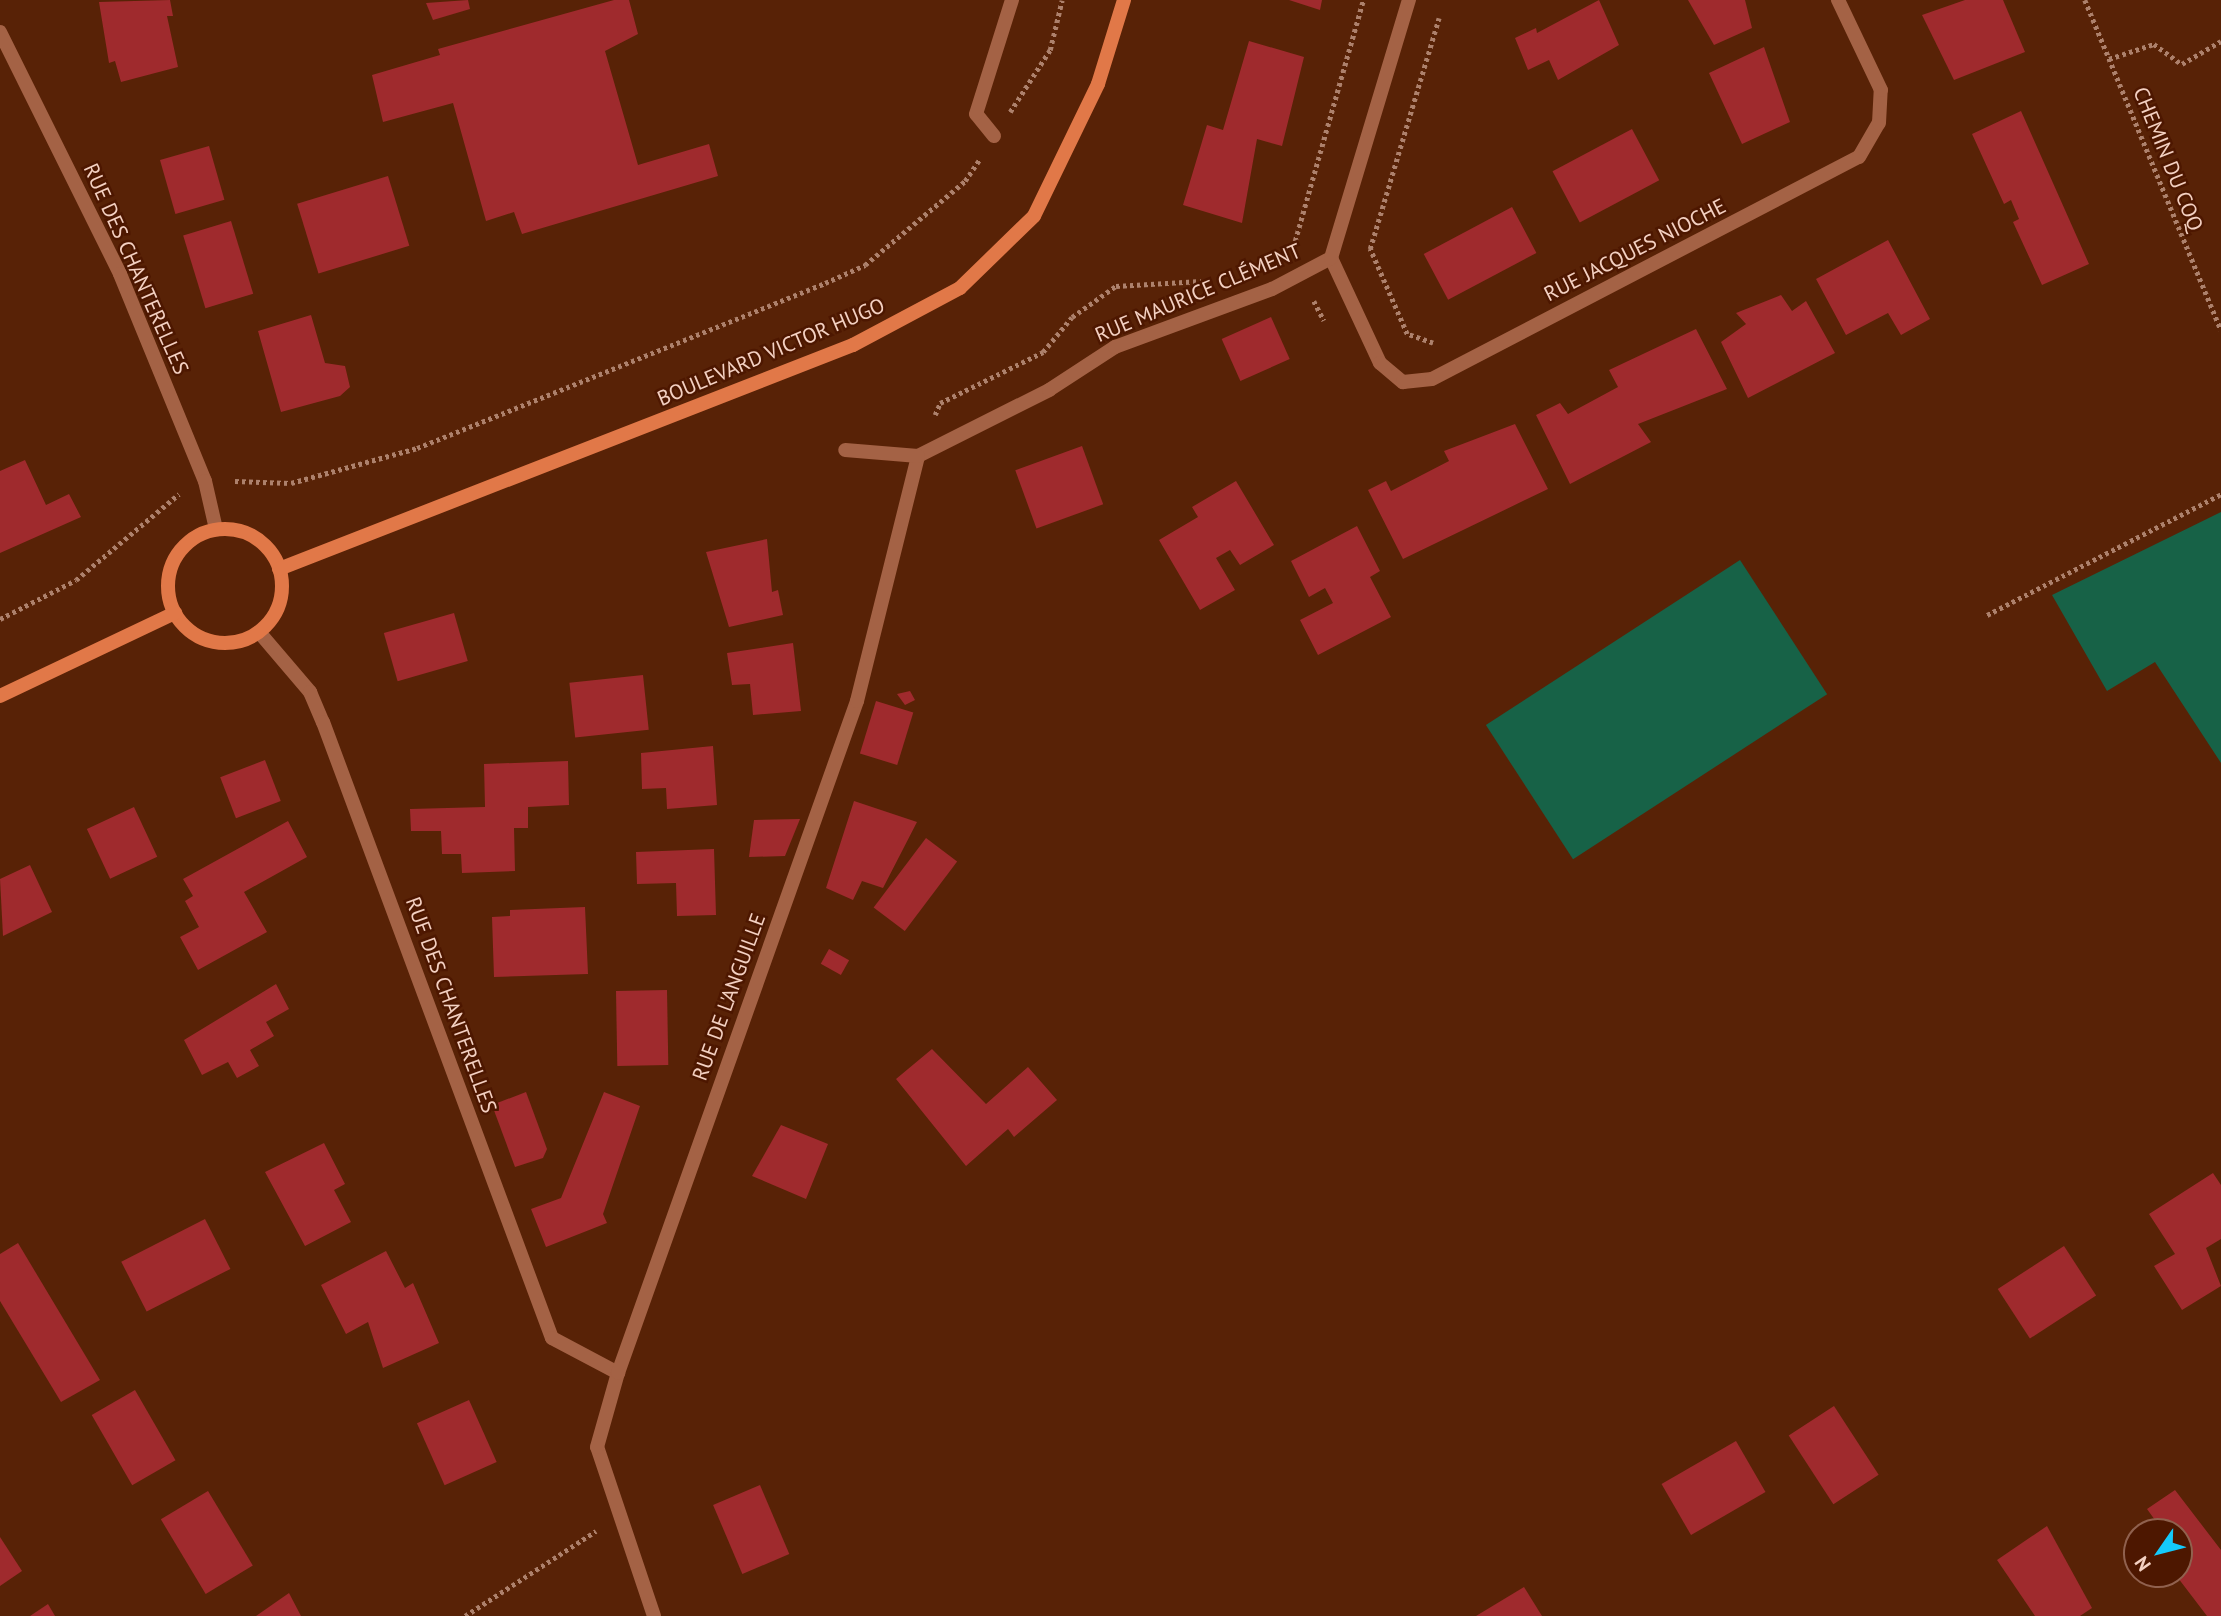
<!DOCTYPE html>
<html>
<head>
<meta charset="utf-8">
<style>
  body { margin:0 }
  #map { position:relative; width:2221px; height:1616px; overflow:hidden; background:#582206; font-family:"PT Sans",sans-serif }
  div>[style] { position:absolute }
  .green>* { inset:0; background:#176247; transform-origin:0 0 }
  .building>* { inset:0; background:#9f2a2d; transform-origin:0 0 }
  .path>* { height:4.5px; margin-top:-2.25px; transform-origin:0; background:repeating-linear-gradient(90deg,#ad816c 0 3.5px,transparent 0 7px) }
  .street>* { height:14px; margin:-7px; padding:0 7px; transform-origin:7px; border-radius:7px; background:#a46245 }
  .secondary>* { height:14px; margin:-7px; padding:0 7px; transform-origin:7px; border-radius:7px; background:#e17848 }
  .secondary>.ring { margin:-7px; padding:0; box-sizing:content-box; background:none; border:14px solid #e17848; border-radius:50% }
  span { translate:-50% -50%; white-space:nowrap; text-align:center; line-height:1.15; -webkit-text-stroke:5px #4d1700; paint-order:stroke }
  .street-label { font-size:21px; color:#f4d1c2 }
  .north { position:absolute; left:2123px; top:1518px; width:70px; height:70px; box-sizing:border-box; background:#4d1700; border:2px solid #90614e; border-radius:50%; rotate:235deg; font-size:19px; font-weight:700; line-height:28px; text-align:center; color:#f4d1c2 }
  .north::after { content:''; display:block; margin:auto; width:24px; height:32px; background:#14cafb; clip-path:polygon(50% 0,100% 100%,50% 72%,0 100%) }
</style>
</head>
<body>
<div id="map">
  <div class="green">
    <i style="clip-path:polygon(2221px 512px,2221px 763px,2155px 662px,2107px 691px,2052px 595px)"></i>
    <i style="left:1740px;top:560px;width:160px;height:303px;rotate:57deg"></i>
  </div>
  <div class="building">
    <i style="clip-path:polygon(170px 0,173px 16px,167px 16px,178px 67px,121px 82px,115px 61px,109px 63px,99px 2px)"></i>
    <i style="clip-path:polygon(468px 0,470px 9px,433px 20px,426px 3px)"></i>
    <i style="clip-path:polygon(614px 0,629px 0,638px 34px,605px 51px,638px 165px,709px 144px,718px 176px,522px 234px,514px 212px,486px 221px,453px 103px,383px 122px,372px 75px,440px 55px,438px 49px)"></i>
    <i style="clip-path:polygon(1289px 0,1322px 0,1320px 10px)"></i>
    <i style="clip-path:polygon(1599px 0,1619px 45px,1558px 80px,1549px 60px,1528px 70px,1515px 38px,1536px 28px,1537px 33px)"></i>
    <i style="clip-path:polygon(1688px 0,1745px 0,1752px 28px,1714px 45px)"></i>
    <i style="clip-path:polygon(1965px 0,2003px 0,2025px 52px,1954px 80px,1922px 15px)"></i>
    <i style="clip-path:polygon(1249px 41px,1304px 57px,1282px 146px,1257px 139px,1242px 223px,1183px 205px,1207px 125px,1223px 130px)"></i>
    <i style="clip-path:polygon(1764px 47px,1790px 122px,1742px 144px,1709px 73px)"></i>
    <i style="clip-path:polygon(2021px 111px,2089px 264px,2042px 285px,2013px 222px,2019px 219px,2011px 200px,2004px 204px,1972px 134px)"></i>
    <i style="left:1632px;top:129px;width:58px;height:90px;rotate:62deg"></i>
    <i style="left:209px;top:146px;width:56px;height:51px;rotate:74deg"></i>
    <i style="left:388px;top:176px;width:73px;height:95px;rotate:73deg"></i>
    <i style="left:1512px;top:207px;width:52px;height:100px;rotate:62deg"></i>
    <i style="left:231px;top:221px;width:76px;height:50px;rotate:73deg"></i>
    <i style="clip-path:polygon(1888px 240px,1930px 319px,1901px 335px,1888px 313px,1846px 335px,1816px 279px)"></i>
    <i style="clip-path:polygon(1781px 295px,1792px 311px,1806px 301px,1835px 353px,1748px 398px,1721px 342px,1746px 324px,1736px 313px)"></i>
    <i style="clip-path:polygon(311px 315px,325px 363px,345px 366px,350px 387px,340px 396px,281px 412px,258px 331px)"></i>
    <i style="left:1271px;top:317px;width:46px;height:54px;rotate:66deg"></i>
    <i style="clip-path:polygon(1696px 329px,1727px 389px,1638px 424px,1651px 442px,1570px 484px,1536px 415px,1560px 403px,1568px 414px,1618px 387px,1609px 370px)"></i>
    <i style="clip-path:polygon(1515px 424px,1548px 489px,1403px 559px,1368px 490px,1386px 481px,1391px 491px,1449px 461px,1444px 451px)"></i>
    <i style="left:1082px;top:446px;width:62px;height:71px;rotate:70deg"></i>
    <i style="clip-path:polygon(25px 460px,46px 505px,69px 494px,81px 517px,0 553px,0 471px)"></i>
    <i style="clip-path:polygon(1236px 481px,1274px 545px,1240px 565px,1230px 550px,1216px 558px,1235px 590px,1200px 610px,1159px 540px,1198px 517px,1192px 507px)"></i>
    <i style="clip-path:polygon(1357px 526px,1380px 571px,1370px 577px,1391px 617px,1318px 655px,1300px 620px,1333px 603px,1325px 588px,1309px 597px,1291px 561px)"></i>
    <i style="clip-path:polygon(767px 539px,772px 592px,778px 590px,783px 615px,729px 627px,706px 552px)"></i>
    <i style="left:454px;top:613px;width:50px;height:73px;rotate:74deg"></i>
    <i style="clip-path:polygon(793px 643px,801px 711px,753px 715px,750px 684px,732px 685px,727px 653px)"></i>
    <i style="left:643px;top:675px;width:55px;height:74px;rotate:84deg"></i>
    <i style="clip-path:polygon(910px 691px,915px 700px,905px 705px,897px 694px)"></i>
    <i style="left:876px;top:701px;width:39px;height:55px;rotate:17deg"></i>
    <i style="clip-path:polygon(713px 746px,717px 805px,667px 809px,666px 788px,642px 789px,641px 753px)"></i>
    <i style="left:265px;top:760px;width:44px;height:48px;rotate:69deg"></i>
    <i style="clip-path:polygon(568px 761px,569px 805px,528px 807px,528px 828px,514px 828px,515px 871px,462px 873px,461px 854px,442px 854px,441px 831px,411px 831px,410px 809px,485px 807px,484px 764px)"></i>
    <i style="clip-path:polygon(854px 801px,917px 822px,883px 888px,862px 881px,853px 900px,826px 888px)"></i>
    <i style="left:134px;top:807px;width:55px;height:52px;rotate:65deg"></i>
    <i style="clip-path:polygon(800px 819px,785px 856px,749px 857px,754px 820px)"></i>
    <i style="clip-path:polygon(288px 821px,307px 857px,244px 892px,267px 932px,198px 970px,180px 937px,199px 927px,185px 901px,193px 896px,183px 879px)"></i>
    <i style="left:926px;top:838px;width:39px;height:87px;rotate:37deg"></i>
    <i style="clip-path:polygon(714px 849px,716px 915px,677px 916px,676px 883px,637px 884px,636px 852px)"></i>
    <i style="clip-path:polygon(30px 865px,52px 912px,3px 936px,0 879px)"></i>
    <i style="clip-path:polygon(585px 907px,588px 974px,494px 977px,492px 917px,510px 916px,510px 910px)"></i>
    <i style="left:829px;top:949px;width:23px;height:17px;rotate:29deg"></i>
    <i style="clip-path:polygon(276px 984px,289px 1009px,266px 1022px,274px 1036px,250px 1050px,259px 1066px,237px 1078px,228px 1062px,202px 1075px,184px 1040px)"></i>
    <i style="left:667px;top:990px;width:75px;height:51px;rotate:89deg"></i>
    <i style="clip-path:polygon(932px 1049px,986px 1104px,1028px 1067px,1057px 1100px,1014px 1137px,1008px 1129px,966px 1166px,896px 1079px)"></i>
    <i style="clip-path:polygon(526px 1092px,547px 1149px,543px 1158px,515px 1167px,492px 1105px)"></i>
    <i style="clip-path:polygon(604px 1092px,640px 1106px,603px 1214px,607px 1223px,546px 1247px,531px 1209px,561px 1198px)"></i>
    <i style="clip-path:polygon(781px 1125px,828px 1144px,806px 1199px,752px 1176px)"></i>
    <i style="clip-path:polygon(324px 1143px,345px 1184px,334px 1190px,351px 1222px,305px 1246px,265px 1172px)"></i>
    <i style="clip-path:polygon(2213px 1173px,2221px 1185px,2221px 1239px,2206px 1248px,2221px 1286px,2182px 1310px,2154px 1266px,2175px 1254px,2149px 1214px)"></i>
    <i style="left:205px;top:1219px;width:56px;height:94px;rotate:63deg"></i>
    <i style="clip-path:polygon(18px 1243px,100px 1380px,61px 1402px,0 1301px,0 1254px)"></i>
    <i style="left:2064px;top:1246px;width:59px;height:79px;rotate:57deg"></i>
    <i style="clip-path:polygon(386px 1251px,405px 1288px,413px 1283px,439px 1343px,383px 1368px,368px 1322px,346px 1334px,321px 1285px)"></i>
    <i style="left:135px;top:1390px;width:81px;height:50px;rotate:60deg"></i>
    <i style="left:469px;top:1400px;width:68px;height:57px;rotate:66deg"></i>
    <i style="left:1834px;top:1406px;width:82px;height:54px;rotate:57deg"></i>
    <i style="left:1736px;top:1441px;width:59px;height:86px;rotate:60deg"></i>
    <i style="left:760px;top:1485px;width:75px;height:51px;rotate:67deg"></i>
    <i style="clip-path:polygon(2175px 1490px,2221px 1550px,2221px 1616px,2207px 1616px,2175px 1574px,2179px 1532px,2153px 1532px,2160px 1527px,2147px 1509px)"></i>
    <i style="left:208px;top:1491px;width:87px;height:55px;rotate:59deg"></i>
    <i style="clip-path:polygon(2047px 1526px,2092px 1608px,2080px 1616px,2035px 1616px,1997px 1560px)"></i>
    <i style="clip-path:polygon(0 1537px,22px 1571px,0 1586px)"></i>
    <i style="clip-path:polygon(1524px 1587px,1542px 1616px,1476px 1616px)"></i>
    <i style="clip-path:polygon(289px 1593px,301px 1616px,256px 1616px)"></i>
    <i style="clip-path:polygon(48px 1604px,55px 1616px,30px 1616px)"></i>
  </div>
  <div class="path">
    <i style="left:2085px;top:0;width:357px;rotate:67.6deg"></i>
    <i style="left:2109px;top:59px;width:47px;rotate:-18.4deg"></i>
    <i style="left:2154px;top:44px;width:34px;rotate:36deg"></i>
    <i style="left:2182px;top:64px;width:45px;rotate:-30.5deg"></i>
    <i style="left:1010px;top:112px;width:74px;rotate:-57.2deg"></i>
    <i style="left:1050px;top:50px;width:51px;rotate:-76.5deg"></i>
    <i style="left:1295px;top:241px;width:250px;rotate:-74.2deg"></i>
    <i style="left:1314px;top:301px;width:22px;rotate:63deg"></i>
    <i style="left:1433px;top:343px;width:28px;rotate:-161deg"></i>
    <i style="left:1407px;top:334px;width:93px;rotate:-113.5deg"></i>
    <i style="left:1370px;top:249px;width:241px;rotate:-73.4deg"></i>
    <i style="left:935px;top:415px;width:13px;rotate:-67deg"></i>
    <i style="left:940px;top:403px;width:115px;rotate:-26.3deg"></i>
    <i style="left:1043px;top:352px;width:45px;rotate:-50.4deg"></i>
    <i style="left:1072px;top:317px;width:54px;rotate:-35.2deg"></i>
    <i style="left:1116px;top:286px;width:85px;rotate:-3.4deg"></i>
    <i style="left:235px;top:481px;width:56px;rotate:2deg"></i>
    <i style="left:291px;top:483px;width:131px;rotate:-15.5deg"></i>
    <i style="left:417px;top:448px;width:440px;rotate:-22deg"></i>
    <i style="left:825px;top:283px;width:44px;rotate:-24.2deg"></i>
    <i style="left:865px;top:265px;width:131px;rotate:-40deg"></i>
    <i style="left:965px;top:181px;width:25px;rotate:-56deg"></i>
    <i style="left:1987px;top:615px;width:263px;rotate:-27.3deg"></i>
    <i style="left:0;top:619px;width:85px;rotate:-27.2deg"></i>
    <i style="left:76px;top:580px;width:134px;rotate:-39.9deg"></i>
    <i style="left:465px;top:1616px;width:156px;rotate:-33deg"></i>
  </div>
  <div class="street">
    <i style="left:0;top:32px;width:270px;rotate:63.6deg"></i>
    <i style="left:120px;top:274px;width:224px;rotate:67.7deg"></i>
    <i style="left:205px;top:481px;width:49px;rotate:77.1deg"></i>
    <i style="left:994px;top:136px;width:28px;rotate:-129deg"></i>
    <i style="left:976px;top:114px;width:120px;rotate:-72.5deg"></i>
    <i style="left:1331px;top:258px;width:116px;rotate:65deg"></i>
    <i style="left:1380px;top:363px;width:30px;rotate:40deg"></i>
    <i style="left:1403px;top:382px;width:29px;rotate:-6deg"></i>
    <i style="left:1432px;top:379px;width:481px;rotate:-27.5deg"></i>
    <i style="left:1859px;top:157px;width:39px;rotate:-60deg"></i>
    <i style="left:1879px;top:123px;width:33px;rotate:-87deg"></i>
    <i style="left:1881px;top:90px;width:100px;rotate:-115.5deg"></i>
    <i style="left:918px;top:456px;width:147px;rotate:-26.7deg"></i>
    <i style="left:1049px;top:390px;width:79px;rotate:-33.1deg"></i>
    <i style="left:1115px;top:347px;width:167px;rotate:-20.3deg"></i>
    <i style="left:1272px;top:289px;width:67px;rotate:-27.7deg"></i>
    <i style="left:1331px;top:258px;width:270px;rotate:-73.2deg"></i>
    <i style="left:259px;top:632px;width:79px;rotate:49.6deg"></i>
    <i style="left:310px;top:692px;width:33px;rotate:67deg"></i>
    <i style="left:323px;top:722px;width:657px;rotate:69.61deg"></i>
    <i style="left:552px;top:1338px;width:75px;rotate:27.9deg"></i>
    <i style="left:654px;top:1616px;width:178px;rotate:-108.6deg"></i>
    <i style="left:597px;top:1447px;width:77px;rotate:-74.2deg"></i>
    <i style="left:618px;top:1373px;width:713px;rotate:-70.42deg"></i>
    <i style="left:857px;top:701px;width:252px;rotate:-76deg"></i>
    <i style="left:918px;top:456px;width:73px;rotate:-175.3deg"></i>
  </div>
  <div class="secondary">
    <i class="ring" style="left:168px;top:529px;width:100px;height:100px"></i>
    <i style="left:279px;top:569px;width:616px;rotate:-21.32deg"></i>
    <i style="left:853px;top:345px;width:121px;rotate:-28deg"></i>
    <i style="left:960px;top:288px;width:103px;rotate:-44.2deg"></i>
    <i style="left:1034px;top:216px;width:147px;rotate:-64.1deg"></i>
    <i style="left:1098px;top:84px;width:88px;rotate:-72.8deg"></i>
    <i style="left:0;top:696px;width:194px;rotate:-25.4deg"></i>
  </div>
  <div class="street-label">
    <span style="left:2168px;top:159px;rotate:68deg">CHEMIN DU COQ</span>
    <span style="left:1635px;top:250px;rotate:-27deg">RUE JACQUES NIOCHE</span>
    <span style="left:136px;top:269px;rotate:66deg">RUE DES CHANTERELLES</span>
    <span style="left:1198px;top:293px;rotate:-23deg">RUE MAURICE CLÉMENT</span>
    <span style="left:771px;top:352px;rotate:-23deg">BOULEVARD VICTOR HUGO</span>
    <span style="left:729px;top:997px;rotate:-70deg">RUE DE L'ANGUILLE</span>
    <span style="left:451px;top:1005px;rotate:70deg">RUE DES CHANTERELLES</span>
  </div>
  <div class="north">N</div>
</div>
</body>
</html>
